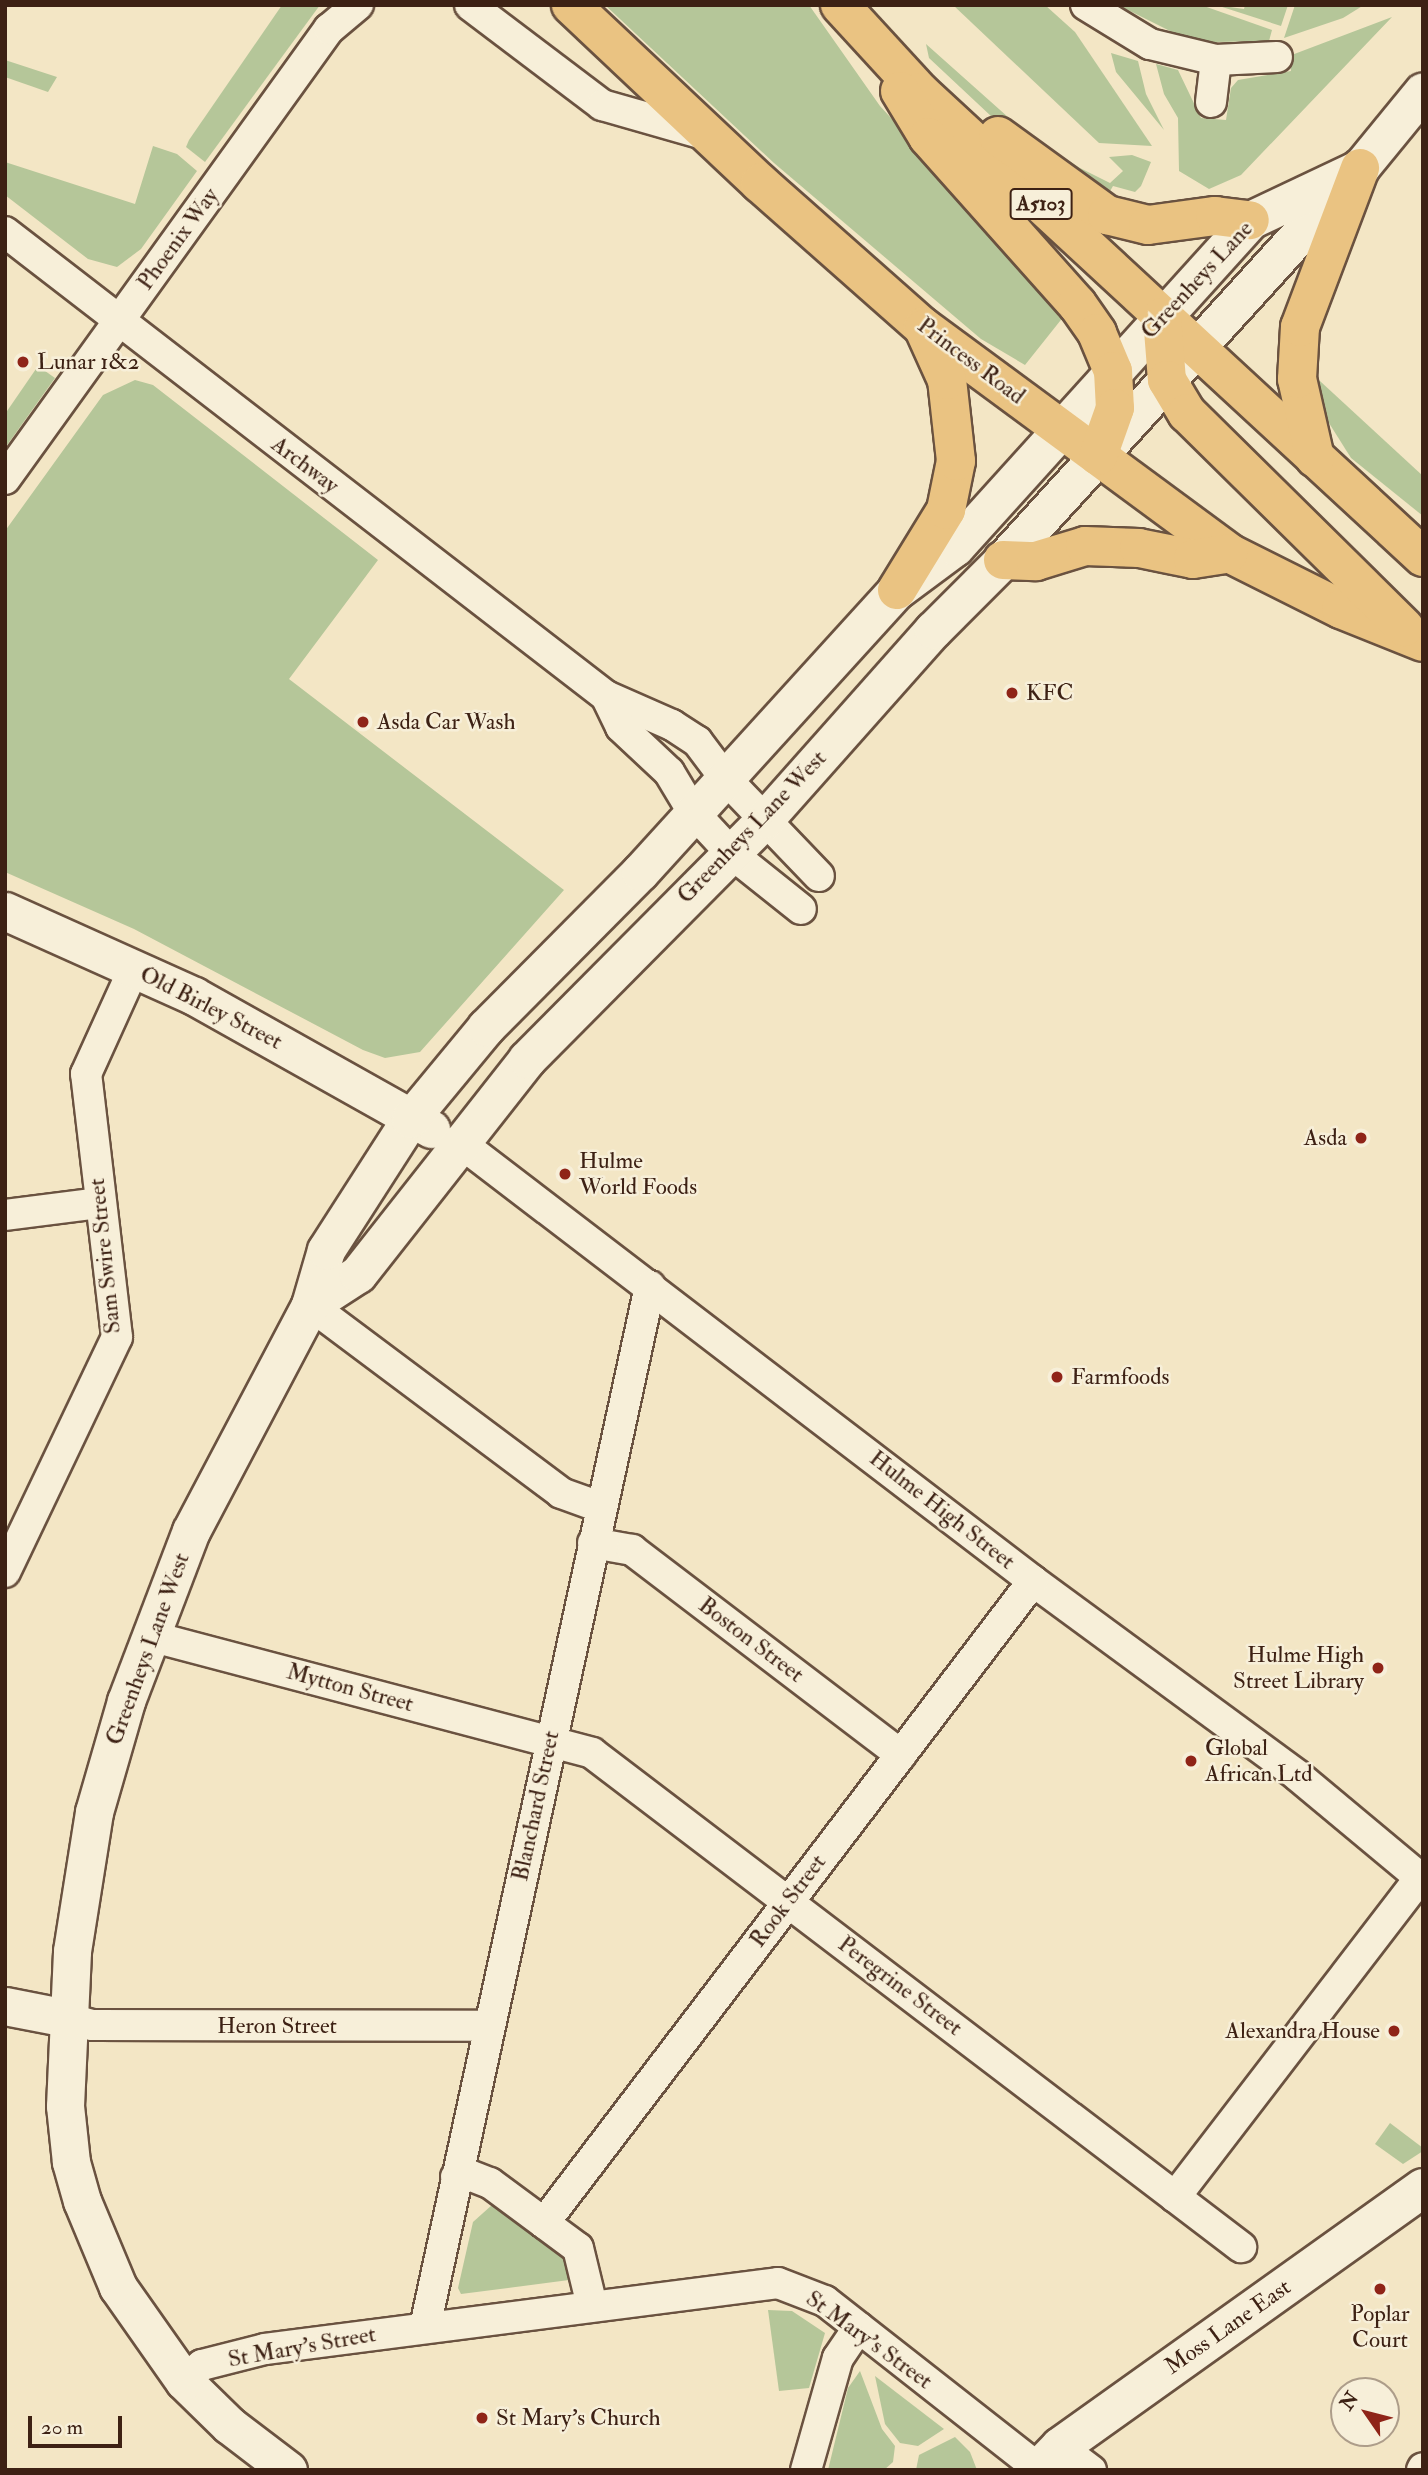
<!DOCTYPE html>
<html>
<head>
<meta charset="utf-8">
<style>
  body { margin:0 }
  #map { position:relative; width:1428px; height:2475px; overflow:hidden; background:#f3e6c5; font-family:"IM FELL Double Pica",serif }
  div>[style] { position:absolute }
  .green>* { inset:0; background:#b5c699 }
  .roads { filter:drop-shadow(2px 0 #6a5240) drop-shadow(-2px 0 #6a5240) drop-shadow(0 2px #6a5240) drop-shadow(0 -2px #6a5240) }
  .minor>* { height:30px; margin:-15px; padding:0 15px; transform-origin:15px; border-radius:15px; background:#f7efd9 }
  .tertiary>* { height:37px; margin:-18.5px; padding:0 18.5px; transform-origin:18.5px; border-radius:18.5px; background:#f7efd9 }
  .secondary>* { height:38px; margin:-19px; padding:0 19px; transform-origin:19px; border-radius:19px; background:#f7efd9 }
  .trunk>* { height:38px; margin:-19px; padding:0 19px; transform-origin:19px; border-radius:19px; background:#eac382 }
  .dots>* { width:19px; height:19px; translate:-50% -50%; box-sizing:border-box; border:4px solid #f7efd9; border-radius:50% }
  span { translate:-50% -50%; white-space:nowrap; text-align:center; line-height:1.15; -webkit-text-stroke:5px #f7efd9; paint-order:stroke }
  .shield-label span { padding:2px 5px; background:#f7efd9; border:2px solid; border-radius:5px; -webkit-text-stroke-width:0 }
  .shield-label { font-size:21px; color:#3d2114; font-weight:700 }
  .street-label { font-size:23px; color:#3d2114 }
  .poi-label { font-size:23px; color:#3d2114 }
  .left { translate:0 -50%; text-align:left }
  .right { translate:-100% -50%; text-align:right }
  .frame { position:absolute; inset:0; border:7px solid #3d2114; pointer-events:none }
  .north { position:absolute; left:1330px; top:2377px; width:70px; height:70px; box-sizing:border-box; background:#f7efd9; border:2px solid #ad9d8a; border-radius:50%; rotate:305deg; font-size:19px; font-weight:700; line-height:28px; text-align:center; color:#3d2114 }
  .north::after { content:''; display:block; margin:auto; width:24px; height:32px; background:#8f2418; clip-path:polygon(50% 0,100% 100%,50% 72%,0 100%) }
  .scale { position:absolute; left:28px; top:2416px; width:94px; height:32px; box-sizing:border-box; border:4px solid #3d2114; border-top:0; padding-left:9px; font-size:21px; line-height:24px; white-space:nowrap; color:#3d2114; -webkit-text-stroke:5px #f7efd9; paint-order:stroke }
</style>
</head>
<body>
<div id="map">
  <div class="green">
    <i style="clip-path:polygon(282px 5px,320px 5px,205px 162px,186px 147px,189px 140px)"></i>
    <i style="clip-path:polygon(605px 5px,809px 5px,880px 106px,1068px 311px,1025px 365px,981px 339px,774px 163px)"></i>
    <i style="clip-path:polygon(953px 5px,1045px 5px,1075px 32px,1152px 146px,1099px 143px)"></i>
    <i style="clip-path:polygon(1118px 5px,1201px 5px,1272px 30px,1269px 41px,1214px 42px,1174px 33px)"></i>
    <i style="clip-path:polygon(1216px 5px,1244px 9px,1245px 5px,1288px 5px,1281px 26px)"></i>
    <i style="clip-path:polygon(1295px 5px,1364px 5px,1343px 18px,1284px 38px)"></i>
    <i style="clip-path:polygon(1392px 17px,1241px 175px,1209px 189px,1179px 171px,1178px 118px,1164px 94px,1156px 64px,1178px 70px,1201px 118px,1226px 120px,1231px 88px,1238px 80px,1291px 71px,1289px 56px)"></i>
    <i style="clip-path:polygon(926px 44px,1026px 133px,1080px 168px,1110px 183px,1123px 171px,1109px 157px,1132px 155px,1151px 162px,1141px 186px,1135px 192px,1113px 186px,1106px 198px,992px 117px,929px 58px)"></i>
    <i style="clip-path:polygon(1111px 53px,1138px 61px,1146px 94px,1164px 130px,1116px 72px)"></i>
    <i style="clip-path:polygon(5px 60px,57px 77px,48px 92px,5px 77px)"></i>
    <i style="clip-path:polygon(153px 146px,177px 154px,197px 171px,141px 249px,117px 267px,88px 259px,5px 195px,5px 162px,135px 204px)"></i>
    <i style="clip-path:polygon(38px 366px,55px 378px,5px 448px,5px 414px)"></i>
    <i style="clip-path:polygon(1308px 370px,1423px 476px,1423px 516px,1351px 458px,1317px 404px)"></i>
    <i style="clip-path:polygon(135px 380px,153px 385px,378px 560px,289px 679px,564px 890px,420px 1052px,385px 1058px,363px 1050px,134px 929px,5px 872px,5px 531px,103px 395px)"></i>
    <i style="clip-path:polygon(1390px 2123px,1423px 2148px,1423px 2151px,1403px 2164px,1375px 2144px)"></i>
    <i style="clip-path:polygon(492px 2205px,569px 2256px,569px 2280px,461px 2294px,458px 2288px,473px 2222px)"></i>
    <i style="clip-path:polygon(768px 2310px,792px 2311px,825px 2333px,809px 2388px,779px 2391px)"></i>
    <i style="clip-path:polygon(860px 2371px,882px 2429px,895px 2446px,893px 2462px,884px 2470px,828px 2470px,848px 2388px)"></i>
    <i style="clip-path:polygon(875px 2376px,944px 2429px,918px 2446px,900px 2443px,885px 2424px)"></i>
    <i style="clip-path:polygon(955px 2437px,970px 2452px,977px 2470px,916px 2470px,919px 2455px)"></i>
  </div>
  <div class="roads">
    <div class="minor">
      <i style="left:470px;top:5px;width:166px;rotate:37.1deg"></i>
      <i style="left:602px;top:105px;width:109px;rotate:15.9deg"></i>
      <i style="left:1086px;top:5px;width:75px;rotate:31.4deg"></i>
      <i style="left:1150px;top:44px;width:68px;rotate:13.6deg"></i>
      <i style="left:1216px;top:60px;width:61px;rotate:-2.8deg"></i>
      <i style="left:1211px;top:102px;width:42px;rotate:-83.2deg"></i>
      <i style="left:5px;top:232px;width:759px;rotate:37.67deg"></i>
      <i style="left:606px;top:696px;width:72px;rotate:23.7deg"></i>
      <i style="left:672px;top:725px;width:30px;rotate:33deg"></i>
      <i style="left:697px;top:741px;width:45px;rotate:53.1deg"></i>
      <i style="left:724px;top:777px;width:137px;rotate:46.2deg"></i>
      <i style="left:5px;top:479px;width:555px;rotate:-54.25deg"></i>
      <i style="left:329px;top:29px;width:38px;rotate:-40deg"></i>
      <i style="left:606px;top:696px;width:34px;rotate:64deg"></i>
      <i style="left:621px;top:727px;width:66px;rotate:43.2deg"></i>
      <i style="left:669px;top:772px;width:47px;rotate:59deg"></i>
      <i style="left:693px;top:812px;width:57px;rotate:47.1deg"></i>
      <i style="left:732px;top:854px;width:88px;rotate:38.6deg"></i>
      <i style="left:458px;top:1141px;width:724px;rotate:37.42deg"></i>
      <i style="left:1033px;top:1581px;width:329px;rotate:36.3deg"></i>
      <i style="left:1298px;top:1776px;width:163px;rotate:39.8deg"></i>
      <i style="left:5px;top:1215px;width:95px;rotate:-7.3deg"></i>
      <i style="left:310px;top:1305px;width:314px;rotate:36.8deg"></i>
      <i style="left:561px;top:1493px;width:41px;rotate:19.7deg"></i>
      <i style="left:593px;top:1543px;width:40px;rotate:10deg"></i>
      <i style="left:632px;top:1550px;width:338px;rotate:37.3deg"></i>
      <i style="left:5px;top:1572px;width:260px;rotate:-64.5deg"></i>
      <i style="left:117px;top:1337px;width:265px;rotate:-96.7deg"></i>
      <i style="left:86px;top:1074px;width:116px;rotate:-65.6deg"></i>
      <i style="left:150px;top:1636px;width:457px;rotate:14.8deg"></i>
      <i style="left:592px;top:1753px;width:816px;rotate:37.28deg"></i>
      <i style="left:66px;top:2018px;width:27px;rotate:15deg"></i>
      <i style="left:92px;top:2025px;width:397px;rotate:0.1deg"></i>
      <i style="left:456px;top:2177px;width:13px;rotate:-9deg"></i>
      <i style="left:469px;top:2175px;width:22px;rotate:21deg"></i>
      <i style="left:490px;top:2183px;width:109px;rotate:36.5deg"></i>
      <i style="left:578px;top:2248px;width:60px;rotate:76.4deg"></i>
      <i style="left:1175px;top:2197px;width:402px;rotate:-52.5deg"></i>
      <i style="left:544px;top:2223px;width:807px;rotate:-52.7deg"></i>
      <i style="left:425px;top:2327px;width:1065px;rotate:-77.8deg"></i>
      <i style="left:184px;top:2381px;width:24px;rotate:-42deg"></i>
      <i style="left:202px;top:2365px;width:65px;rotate:-14.3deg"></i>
      <i style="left:265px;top:2349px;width:517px;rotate:-7.33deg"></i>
      <i style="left:778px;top:2283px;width:50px;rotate:21deg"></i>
      <i style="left:825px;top:2301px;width:272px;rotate:38.1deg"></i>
      <i style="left:1060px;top:2447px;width:39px;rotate:37deg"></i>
      <i style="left:806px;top:2470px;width:116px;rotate:-74.1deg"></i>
      <i style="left:838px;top:2358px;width:37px;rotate:-56deg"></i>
      <i style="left:1422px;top:2470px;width:2px;rotate:-63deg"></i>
    </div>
    <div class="tertiary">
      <i style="left:5px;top:911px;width:207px;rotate:24.2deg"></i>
      <i style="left:194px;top:996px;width:272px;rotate:29.3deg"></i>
      <i style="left:310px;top:1305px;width:57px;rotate:-32.9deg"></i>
      <i style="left:358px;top:1274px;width:273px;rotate:-51.8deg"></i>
      <i style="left:527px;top:1059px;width:338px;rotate:-45.2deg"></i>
      <i style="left:765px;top:819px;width:253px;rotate:-48.4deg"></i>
      <i style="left:933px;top:630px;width:99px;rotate:-45deg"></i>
      <i style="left:1003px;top:560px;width:530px;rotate:-47.68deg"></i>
      <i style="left:1360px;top:168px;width:99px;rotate:-50.7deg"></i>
      <i style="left:5px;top:2006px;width:62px;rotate:11.1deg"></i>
      <i style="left:288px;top:2470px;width:74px;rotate:-142.7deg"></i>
      <i style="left:229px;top:2425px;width:63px;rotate:-135.6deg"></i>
      <i style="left:184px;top:2381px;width:115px;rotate:-125.1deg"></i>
      <i style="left:118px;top:2287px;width:93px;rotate:-112.7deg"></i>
      <i style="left:82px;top:2201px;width:41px;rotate:-105.8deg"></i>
      <i style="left:71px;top:2162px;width:56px;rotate:-96.1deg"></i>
      <i style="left:65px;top:2106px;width:155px;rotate:-87.4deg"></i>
      <i style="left:72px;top:1951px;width:141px;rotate:-81deg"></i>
      <i style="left:94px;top:1812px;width:116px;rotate:-73.9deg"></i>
      <i style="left:126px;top:1701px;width:182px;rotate:-69.1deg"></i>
      <i style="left:191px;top:1531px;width:255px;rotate:-62.2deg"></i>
      <i style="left:310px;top:1305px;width:57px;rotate:-73.8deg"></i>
      <i style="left:326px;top:1250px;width:156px;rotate:-57.3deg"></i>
      <i style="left:410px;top:1119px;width:119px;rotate:-50.4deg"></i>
      <i style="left:486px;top:1027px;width:218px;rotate:-45.2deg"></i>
      <i style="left:640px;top:872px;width:382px;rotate:-47.7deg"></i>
      <i style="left:897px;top:590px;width:72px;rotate:-36.6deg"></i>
      <i style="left:955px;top:547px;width:440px;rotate:-47.9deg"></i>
      <i style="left:1250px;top:220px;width:122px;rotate:-25.3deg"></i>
    </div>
    <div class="secondary">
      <i style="left:1038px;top:2470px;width:32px;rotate:-46deg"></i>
      <i style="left:1060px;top:2447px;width:446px;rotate:-35.5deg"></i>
    </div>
    <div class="trunk">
      <i style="left:571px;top:5px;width:260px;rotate:43.3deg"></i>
      <i style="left:760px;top:183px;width:217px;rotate:41.5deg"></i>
      <i style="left:923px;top:327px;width:380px;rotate:36.4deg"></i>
      <i style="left:1229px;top:553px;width:125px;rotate:26.6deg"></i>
      <i style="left:1341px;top:609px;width:88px;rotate:21.9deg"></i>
      <i style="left:840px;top:5px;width:118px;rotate:47.4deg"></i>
      <i style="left:920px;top:92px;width:685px;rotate:42.75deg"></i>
      <i style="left:900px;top:91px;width:54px;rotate:58.7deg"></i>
      <i style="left:928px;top:137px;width:224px;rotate:48.3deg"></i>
      <i style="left:1077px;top:304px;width:35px;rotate:55deg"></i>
      <i style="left:1097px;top:333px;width:41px;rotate:67.2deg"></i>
      <i style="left:1113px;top:371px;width:37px;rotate:87deg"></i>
      <i style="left:1115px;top:408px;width:51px;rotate:109.5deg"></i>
      <i style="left:998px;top:136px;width:135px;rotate:35.9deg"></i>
      <i style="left:1107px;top:215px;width:42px;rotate:13.7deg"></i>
      <i style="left:1148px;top:225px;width:68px;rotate:-7.7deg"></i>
      <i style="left:1215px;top:216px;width:35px;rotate:7deg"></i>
      <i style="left:1162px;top:317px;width:63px;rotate:85.5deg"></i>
      <i style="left:1167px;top:380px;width:39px;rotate:59deg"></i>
      <i style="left:1187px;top:413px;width:305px;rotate:44.6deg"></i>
      <i style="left:1315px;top:458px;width:81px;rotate:-102.8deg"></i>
      <i style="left:1297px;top:379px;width:52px;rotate:-86.7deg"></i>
      <i style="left:1300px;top:327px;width:170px;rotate:-69.3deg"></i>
      <i style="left:1003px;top:560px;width:33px;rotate:2deg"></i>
      <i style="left:1036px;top:561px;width:51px;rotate:-17deg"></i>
      <i style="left:1085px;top:546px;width:54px;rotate:2.1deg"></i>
      <i style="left:1139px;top:548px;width:55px;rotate:11.5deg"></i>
      <i style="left:1193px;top:559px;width:36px;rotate:-9deg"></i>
      <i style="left:897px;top:590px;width:94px;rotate:-58.5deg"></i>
      <i style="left:946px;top:510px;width:50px;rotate:-78.5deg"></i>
      <i style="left:956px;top:461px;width:81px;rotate:-96.3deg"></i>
      <i style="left:947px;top:380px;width:56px;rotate:-114.3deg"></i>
    </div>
  </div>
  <div class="dots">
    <i style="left:23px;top:362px;background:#8f2418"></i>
    <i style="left:1012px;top:693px;background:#8f2418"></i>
    <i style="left:363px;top:722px;background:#8f2418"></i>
    <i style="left:1361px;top:1138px;background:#8f2418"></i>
    <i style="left:565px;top:1174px;background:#8f2418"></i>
    <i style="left:1057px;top:1377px;background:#8f2418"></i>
    <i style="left:1378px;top:1668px;background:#8f2418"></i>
    <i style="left:1191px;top:1761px;background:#8f2418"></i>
    <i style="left:1394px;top:2031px;background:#8f2418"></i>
    <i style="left:1380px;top:2289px;background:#8f2418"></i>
    <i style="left:482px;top:2418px;background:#8f2418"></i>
  </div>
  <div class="shield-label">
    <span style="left:1041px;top:204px">A5103</span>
  </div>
  <div class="street-label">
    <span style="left:178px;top:239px;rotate:-54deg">Phoenix Way</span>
    <span style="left:1197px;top:280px;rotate:-47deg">Greenheys Lane</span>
    <span style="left:971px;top:361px;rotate:37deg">Princess Road</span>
    <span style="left:305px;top:465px;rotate:37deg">Archway</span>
    <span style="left:752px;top:827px;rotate:-46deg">Greenheys Lane West</span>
    <span style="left:211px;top:1008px;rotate:27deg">Old Birley Street</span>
    <span style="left:105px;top:1256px;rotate:-96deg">Sam Swire Street</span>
    <span style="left:942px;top:1510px;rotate:38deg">Hulme High Street</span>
    <span style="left:751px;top:1640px;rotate:37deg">Boston Street</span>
    <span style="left:148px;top:1649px;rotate:-70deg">Greenheys Lane West</span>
    <span style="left:350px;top:1688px;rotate:15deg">Mytton Street</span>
    <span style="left:536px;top:1806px;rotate:-78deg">Blanchard Street</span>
    <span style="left:788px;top:1901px;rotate:-53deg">Rook Street</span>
    <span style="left:900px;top:1986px;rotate:37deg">Peregrine Street</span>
    <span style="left:277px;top:2026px">Heron Street</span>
    <span style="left:1228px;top:2327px;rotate:-35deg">Moss Lane East</span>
    <span style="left:869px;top:2340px;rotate:36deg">St Mary's Street</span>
    <span style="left:302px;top:2347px;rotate:-10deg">St Mary's Street</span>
  </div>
  <div class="poi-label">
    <span class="left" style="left:37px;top:362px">Lunar 1&amp;2</span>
    <span class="left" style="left:1026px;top:693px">KFC</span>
    <span class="left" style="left:377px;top:722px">Asda Car Wash</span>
    <span class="right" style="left:1347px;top:1138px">Asda</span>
    <span class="left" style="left:579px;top:1174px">Hulme<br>World Foods</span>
    <span class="left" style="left:1071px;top:1377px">Farmfoods</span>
    <span class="right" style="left:1364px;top:1668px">Hulme High<br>Street Library</span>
    <span class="left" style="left:1205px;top:1761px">Global<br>African Ltd</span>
    <span class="right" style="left:1380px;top:2031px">Alexandra House</span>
    <span style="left:1380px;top:2327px">Poplar<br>Court</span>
    <span class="left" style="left:496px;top:2418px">St Mary's Church</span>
  </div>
  <div class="frame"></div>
  <div class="north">N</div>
  <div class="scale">20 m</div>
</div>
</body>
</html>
